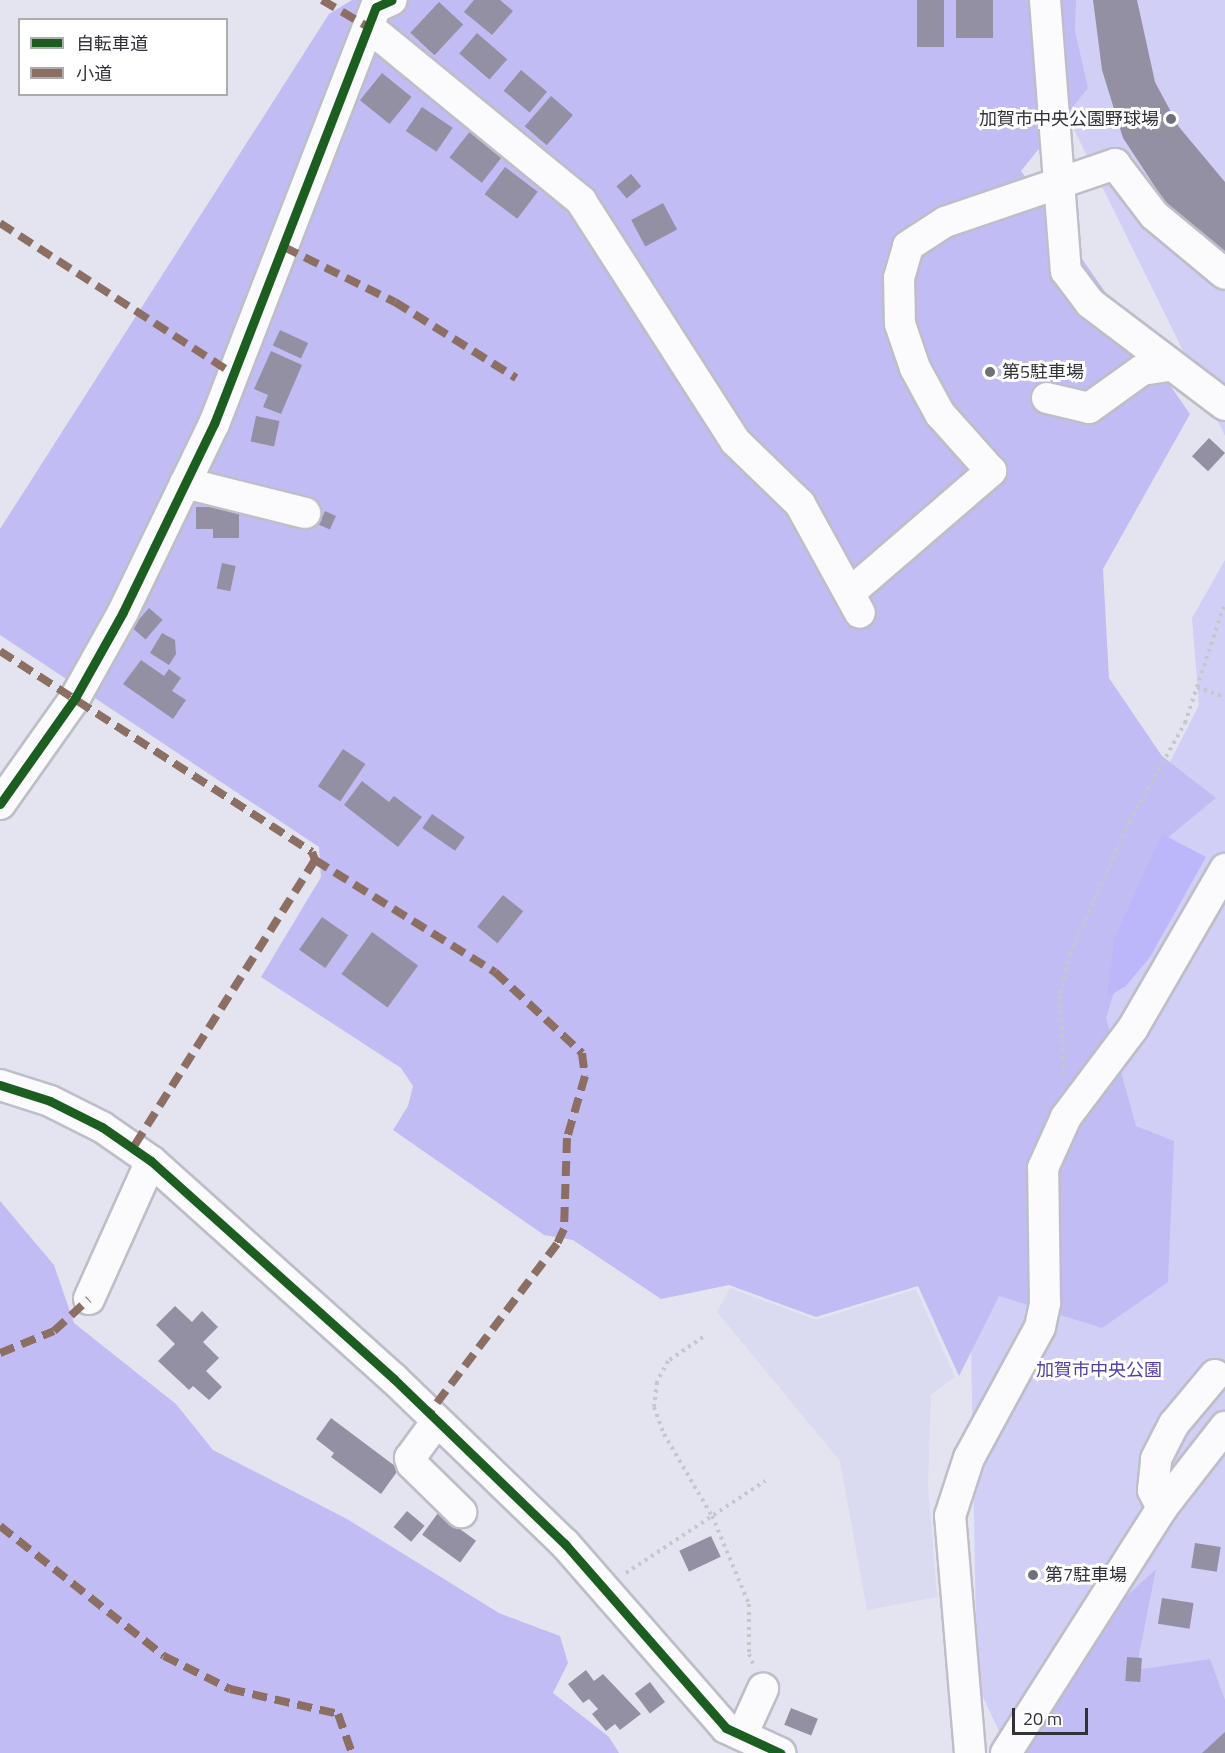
<!DOCTYPE html>
<html>
<head>
<meta charset="utf-8">
<style>
  body { margin:0 }
  #map { position:relative; width:1225px; height:1753px; overflow:hidden; background:#e4e4f0; font-family:"Titillium Web","Noto Sans JP",sans-serif }
  div>[style] { position:absolute }
  .built>* { inset:0; background:#dadaf0 }
  .green>* { inset:0; background:#d1cff6 }
  .forest>* { inset:0; background:#c1bcf3 }
  .water>* { inset:0; background:#bcb7fa }
  .building>* { inset:0; background:#9390a4; transform-origin:0 0 }
  .path>* { height:4px; margin-top:-2px; transform-origin:0; background:repeating-linear-gradient(90deg,#c7c6ca 0 3px,transparent 0 7.5px) }
  .roads { filter:drop-shadow(2px 0 #bebec8) drop-shadow(-2px 0 #bebec8) drop-shadow(0 2px #bebec8) drop-shadow(0 -2px #bebec8) }
  .minor>* { height:30px; margin:-15px; padding:0 15px; transform-origin:15px; border-radius:15px; background:#fbfbfd }
  .quiet>* { height:8px; margin-top:-4px; transform-origin:0; background:repeating-linear-gradient(90deg,#8d6e63 0 15px,transparent 0 23px) }
  .cycleway>* { height:9px; margin:-4.5px; padding:0 4.5px; transform-origin:4.5px; border-radius:4.5px; background:#1b5e20 }
  .dots>* { width:16px; height:16px; translate:-50% -50%; box-sizing:border-box; border:3px solid #fff; border-radius:50% }
  span { translate:-50% -50%; white-space:nowrap; text-align:center; line-height:1.15; -webkit-text-stroke:6px #fff; paint-order:stroke }
  .poi-label { font-size:18px; color:#31313a }
  .right { translate:-100% -50%; text-align:right }
  .left { translate:0 -50%; text-align:left }
  .park-label { font-size:18px; color:#5341a8 }
  .legend { position:absolute; left:18px; top:18px; width:210px; height:78px; box-sizing:border-box; background:#fff; border:2px solid #adadb0; margin:0; padding:8px 10px; list-style:none; font-size:18px; color:#31313a }
  .legend li { display:flex; align-items:center; gap:12px; height:30px }
  .legend b { width:30px; border:2px solid #adadb0 }
  .scale { position:absolute; left:1012px; top:1708px; width:76px; height:27px; box-sizing:border-box; border:3px solid #31313a; border-top:0; padding-left:8px; font-size:18px; line-height:21px; white-space:nowrap; color:#31313a; -webkit-text-stroke:4px #fff; paint-order:stroke }
</style>
</head>
<body>
<div id="map">
  <div class="built">
    <i style="clip-path:polygon(730px 1288px,816px 1320px,916px 1289px,955px 1377px,931px 1395px,928px 1487px,937px 1597px,867px 1610px,840px 1461px,717px 1312px)"></i>
  </div>
  <div class="green">
    <i style="clip-path:polygon(1023px 0,1225px 0,1225px 436px,1021px 22px)"></i>
    <i style="clip-path:polygon(1225px 560px,1225px 1753px,1009px 1753px,977px 1684px,971px 1344px,1150px 801px,1199px 705px,1192px 618px)"></i>
  </div>
  <div class="forest">
    <i style="clip-path:polygon(352px 0,1076px 0,1075px 31px,1088px 88px,1021px 171px,1190px 414px,1103px 569px,1109px 678px,1162px 756px,1216px 798px,1160px 844px,1106px 1018px,1136px 1126px,1174px 1141px,1168px 1282px,1102px 1328px,999px 1296px,959px 1376px,918px 1286px,816px 1317px,729px 1285px,661px 1299px,573px 1240px,544px 1235px,393px 1130px,408px 1106px,413px 1086px,401px 1068px,261px 977px,321px 877px,319px 847px,0 635px,0 529px,329px 14px)"></i>
    <i style="clip-path:polygon(0 1201px,54px 1265px,74px 1323px,176px 1404px,213px 1450px,347px 1519px,499px 1613px,560px 1636px,568px 1663px,553px 1693px,609px 1737px,619px 1753px,0 1753px)"></i>
    <i style="clip-path:polygon(1156px 1569px,1136px 1670px,1210px 1659px,1225px 1700px,1225px 1753px,1024px 1753px,1118px 1604px)"></i>
  </div>
  <div class="water">
    <i style="clip-path:polygon(1162px 834px,1206px 857px,1150px 957px,1126px 986px,1107px 997px,1115px 937px)"></i>
  </div>
  <div class="building">
    <i style="clip-path:polygon(474px 0,500px 0,513px 11px,492px 35px,464px 12px)"></i>
    <i style="left:917px;top:0;width:27px;height:47px"></i>
    <i style="left:956px;top:0;width:37px;height:38px"></i>
    <i style="clip-path:polygon(1093px 0,1137px 0,1155px 82px,1179px 127px,1225px 182px,1225px 255px,1171px 211px,1123px 138px,1102px 70px)"></i>
    <i style="left:439px;top:2px;width:33px;height:42px;rotate:43deg"></i>
    <i style="left:477px;top:33px;width:40px;height:27px;rotate:41deg"></i>
    <i style="left:521px;top:70px;width:34px;height:27px;rotate:40deg"></i>
    <i style="left:382px;top:73px;width:38px;height:35px;rotate:39deg"></i>
    <i style="left:551px;top:96px;width:29px;height:40px;rotate:41deg"></i>
    <i style="left:422px;top:107px;width:37px;height:29px;rotate:34deg"></i>
    <i style="left:471px;top:130px;width:41px;height:35px;rotate:38deg"></i>
    <i style="left:505px;top:167px;width:41px;height:34px;rotate:37deg"></i>
    <i style="left:631px;top:174px;width:16px;height:19px;rotate:50deg"></i>
    <i style="left:663px;top:203px;width:30px;height:36px;rotate:62deg"></i>
    <i style="left:280px;top:330px;width:31px;height:17px;rotate:25deg"></i>
    <i style="clip-path:polygon(271px 351px,302px 365px,281px 414px,263px 407px,268px 395px,254px 389px)"></i>
    <i style="left:256px;top:416px;width:24px;height:26px;rotate:12deg"></i>
    <i style="left:1209px;top:438px;width:22px;height:25px;rotate:43deg"></i>
    <i style="clip-path:polygon(196px 507px,239px 507px,239px 538px,213px 538px,213px 529px,196px 529px)"></i>
    <i style="left:325px;top:511px;width:12px;height:15px;rotate:24deg"></i>
    <i style="left:222px;top:563px;width:14px;height:26px;rotate:12deg"></i>
    <i style="left:149px;top:608px;width:18px;height:26px;rotate:41deg"></i>
    <i style="clip-path:polygon(162px 633px,175px 640px,176px 654px,169px 665px,150px 653px)"></i>
    <i style="clip-path:polygon(141px 660px,164px 676px,169px 669px,181px 678px,172px 691px,186px 700px,173px 719px,123px 684px)"></i>
    <i style="left:343px;top:749px;width:27px;height:45px;rotate:34deg"></i>
    <i style="clip-path:polygon(362px 781px,389px 802px,394px 796px,422px 817px,398px 847px,344px 805px)"></i>
    <i style="left:432px;top:814px;width:40px;height:17px;rotate:35deg"></i>
    <i style="left:503px;top:895px;width:26px;height:41px;rotate:39deg"></i>
    <i style="left:322px;top:917px;width:32px;height:40px;rotate:35deg"></i>
    <i style="left:372px;top:932px;width:57px;height:52px;rotate:36deg"></i>
    <i style="clip-path:polygon(175px 1306px,192px 1322px,202px 1311px,218px 1327px,203px 1342px,219px 1358px,206px 1371px,222px 1387px,209px 1400px,193px 1386px,189px 1390px,158px 1361px,175px 1344px,156px 1325px)"></i>
    <i style="clip-path:polygon(331px 1418px,399px 1469px,381px 1494px,331px 1457px,334px 1453px,316px 1439px)"></i>
    <i style="left:407px;top:1511px;width:23px;height:21px;rotate:40deg"></i>
    <i style="left:438px;top:1513px;width:47px;height:27px;rotate:36deg"></i>
    <i style="left:711px;top:1536px;width:23px;height:35px;rotate:65deg"></i>
    <i style="left:1195px;top:1543px;width:26px;height:25px;rotate:9deg"></i>
    <i style="left:1162px;top:1598px;width:32px;height:26px;rotate:9deg"></i>
    <i style="left:1127px;top:1657px;width:15px;height:24px;rotate:4deg"></i>
    <i style="clip-path:polygon(586px 1670px,594px 1681px,603px 1674px,641px 1714px,620px 1730px,615px 1724px,606px 1731px,592px 1714px,598px 1709px,589px 1699px,583px 1703px,568px 1684px)"></i>
    <i style="left:650px;top:1682px;width:25px;height:19px;rotate:53deg"></i>
    <i style="left:791px;top:1708px;width:29px;height:18px;rotate:22deg"></i>
    <i style="clip-path:polygon(1225px 1732px,1225px 1753px,1202px 1753px)"></i>
  </div>
  <div class="path">
    <i style="left:1197px;top:687px;width:30px;rotate:20deg"></i>
    <i style="left:1064px;top:1074px;width:81px;rotate:-92.8deg"></i>
    <i style="left:1060px;top:993px;width:40px;rotate:-75.6deg"></i>
    <i style="left:1070px;top:954px;width:145px;rotate:-65.9deg"></i>
    <i style="left:1129px;top:822px;width:114px;rotate:-60.5deg"></i>
    <i style="left:1185px;top:723px;width:126px;rotate:-71.6deg"></i>
    <i style="left:703px;top:1337px;width:42px;rotate:145.6deg"></i>
    <i style="left:668px;top:1361px;width:24px;rotate:118deg"></i>
    <i style="left:657px;top:1382px;width:25px;rotate:97deg"></i>
    <i style="left:654px;top:1407px;width:29px;rotate:70deg"></i>
    <i style="left:664px;top:1434px;width:95px;rotate:59.7deg"></i>
    <i style="left:712px;top:1516px;width:95px;rotate:67.2deg"></i>
    <i style="left:749px;top:1604px;width:50px;rotate:90deg"></i>
    <i style="left:749px;top:1654px;width:13px;rotate:67deg"></i>
    <i style="left:626px;top:1573px;width:167px;rotate:-33.5deg"></i>
  </div>
  <div class="roads">
    <div class="minor">
      <i style="left:1045px;top:0;width:272px;rotate:85.6deg"></i>
      <i style="left:1066px;top:271px;width:40px;rotate:53deg"></i>
      <i style="left:1090px;top:303px;width:169px;rotate:37.1deg"></i>
      <i style="left:370px;top:28px;width:273px;rotate:39.3deg"></i>
      <i style="left:581px;top:201px;width:285px;rotate:57.3deg"></i>
      <i style="left:735px;top:441px;width:91px;rotate:44.1deg"></i>
      <i style="left:800px;top:504px;width:124px;rotate:61.2deg"></i>
      <i style="left:1047px;top:398px;width:43px;rotate:13.4deg"></i>
      <i style="left:1089px;top:408px;width:65px;rotate:-35.6deg"></i>
      <i style="left:1142px;top:370px;width:25px;rotate:-9deg"></i>
      <i style="left:185px;top:483px;width:124px;rotate:14deg"></i>
      <i style="left:852px;top:591px;width:184px;rotate:-40.8deg"></i>
      <i style="left:991px;top:471px;width:76px;rotate:-131.8deg"></i>
      <i style="left:940px;top:414px;width:52px;rotate:-118.5deg"></i>
      <i style="left:915px;top:368px;width:46px;rotate:-108.8deg"></i>
      <i style="left:900px;top:324px;width:46px;rotate:-91.2deg"></i>
      <i style="left:899px;top:278px;width:33px;rotate:-74deg"></i>
      <i style="left:908px;top:246px;width:44px;rotate:-33deg"></i>
      <i style="left:945px;top:222px;width:180px;rotate:-18.8deg"></i>
      <i style="left:1115px;top:164px;width:64px;rotate:52.6deg"></i>
      <i style="left:1154px;top:215px;width:92px;rotate:39.7deg"></i>
      <i style="left:0;top:804px;width:130px;rotate:-54.7deg"></i>
      <i style="left:75px;top:698px;width:98px;rotate:-60.8deg"></i>
      <i style="left:123px;top:612px;width:209px;rotate:-64.2deg"></i>
      <i style="left:214px;top:424px;width:447px;rotate:-68.8deg"></i>
      <i style="left:376px;top:7px;width:17px;rotate:-24deg"></i>
      <i style="left:0;top:1085px;width:52px;rotate:17.7deg"></i>
      <i style="left:50px;top:1101px;width:58px;rotate:26.6deg"></i>
      <i style="left:102px;top:1127px;width:60px;rotate:34.8deg"></i>
      <i style="left:151px;top:1161px;width:326px;rotate:41.9deg"></i>
      <i style="left:394px;top:1379px;width:238px;rotate:44deg"></i>
      <i style="left:565px;top:1544px;width:244px;rotate:48.8deg"></i>
      <i style="left:726px;top:1728px;width:60px;rotate:24.8deg"></i>
      <i style="left:89px;top:1299px;width:151px;rotate:-65.8deg"></i>
      <i style="left:437px;top:1421px;width:46px;rotate:126.1deg"></i>
      <i style="left:410px;top:1458px;width:6px;rotate:72deg"></i>
      <i style="left:412px;top:1464px;width:69px;rotate:44.4deg"></i>
      <i style="left:1162px;top:1508px;width:20px;rotate:-117deg"></i>
      <i style="left:1153px;top:1490px;width:31px;rotate:-84deg"></i>
      <i style="left:1156px;top:1459px;width:39px;rotate:-63deg"></i>
      <i style="left:1174px;top:1424px;width:64px;rotate:-50.1deg"></i>
      <i style="left:742px;top:1735px;width:51px;rotate:-65.5deg"></i>
      <i style="left:970px;top:1753px;width:238px;rotate:-94.8deg"></i>
      <i style="left:950px;top:1516px;width:61px;rotate:-71.9deg"></i>
      <i style="left:969px;top:1458px;width:149px;rotate:-61.5deg"></i>
      <i style="left:1040px;top:1327px;width:25px;rotate:-78deg"></i>
      <i style="left:1045px;top:1303px;width:135px;rotate:-90.8deg"></i>
      <i style="left:1043px;top:1168px;width:56px;rotate:-65.7deg"></i>
      <i style="left:1066px;top:1117px;width:111px;rotate:-53deg"></i>
      <i style="left:1133px;top:1028px;width:184px;rotate:-59.9deg"></i>
      <i style="left:1006px;top:1753px;width:290px;rotate:-57.5deg"></i>
      <i style="left:1162px;top:1508px;width:103px;rotate:-52.1deg"></i>
    </div>
  </div>
  <div class="quiet">
    <i style="left:322px;top:0;width:56px;rotate:30.3deg"></i>
    <i style="left:0;top:223px;width:278px;rotate:32.9deg"></i>
    <i style="left:284px;top:247px;width:124px;rotate:26.4deg"></i>
    <i style="left:395px;top:302px;width:143px;rotate:32.1deg"></i>
    <i style="left:0;top:651px;width:371px;rotate:32.8deg"></i>
    <i style="left:312px;top:852px;width:9px;rotate:69deg"></i>
    <i style="left:315px;top:860px;width:341px;rotate:122.3deg"></i>
    <i style="left:315px;top:860px;width:212px;rotate:31.9deg"></i>
    <i style="left:495px;top:972px;width:119px;rotate:43deg"></i>
    <i style="left:582px;top:1053px;width:23px;rotate:83deg"></i>
    <i style="left:585px;top:1076px;width:65px;rotate:106.2deg"></i>
    <i style="left:567px;top:1138px;width:91px;rotate:91.9deg"></i>
    <i style="left:564px;top:1229px;width:17px;rotate:115deg"></i>
    <i style="left:557px;top:1244px;width:212px;rotate:127.1deg"></i>
    <i style="left:0;top:1353px;width:58px;rotate:-22.2deg"></i>
    <i style="left:54px;top:1331px;width:47px;rotate:-42.4deg"></i>
    <i style="left:0;top:1526px;width:209px;rotate:38.4deg"></i>
    <i style="left:164px;top:1656px;width:74px;rotate:26.6deg"></i>
    <i style="left:230px;top:1689px;width:111px;rotate:13deg"></i>
    <i style="left:338px;top:1714px;width:41px;rotate:70.3deg"></i>
  </div>
  <div class="cycleway">
    <i style="left:0;top:804px;width:130px;rotate:-54.7deg"></i>
    <i style="left:75px;top:698px;width:98px;rotate:-60.8deg"></i>
    <i style="left:123px;top:612px;width:209px;rotate:-64.2deg"></i>
    <i style="left:214px;top:424px;width:447px;rotate:-68.8deg"></i>
    <i style="left:376px;top:7px;width:17px;rotate:-24deg"></i>
    <i style="left:0;top:1085px;width:52px;rotate:17.7deg"></i>
    <i style="left:50px;top:1101px;width:58px;rotate:26.6deg"></i>
    <i style="left:102px;top:1127px;width:60px;rotate:34.8deg"></i>
    <i style="left:151px;top:1161px;width:326px;rotate:41.9deg"></i>
    <i style="left:394px;top:1379px;width:238px;rotate:44deg"></i>
    <i style="left:565px;top:1544px;width:244px;rotate:48.8deg"></i>
    <i style="left:726px;top:1728px;width:60px;rotate:24.8deg"></i>
  </div>
  <div class="dots">
    <i style="left:1171px;top:119px;background:#70707a"></i>
    <i style="left:990px;top:372px;background:#70707a"></i>
    <i style="left:1033px;top:1575px;background:#70707a"></i>
  </div>
  <div class="poi-label">
    <span class="right" style="left:1159px;top:119px">加賀市中央公園野球場</span>
    <span class="left" style="left:1002px;top:372px">第5駐車場</span>
    <span class="left" style="left:1045px;top:1575px">第7駐車場</span>
  </div>
  <div class="park-label">
    <span style="left:1099px;top:1370px">加賀市中央公園</span>
  </div>
  <ul class="legend">
  <li><b style="height:8px;background:#1b5e20"></b>自転車道</li>
  <li><b style="height:8px;background:#8d6e63"></b>小道</li>
  </ul>
  <div class="scale">20 m</div>
</div>
</body>
</html>
